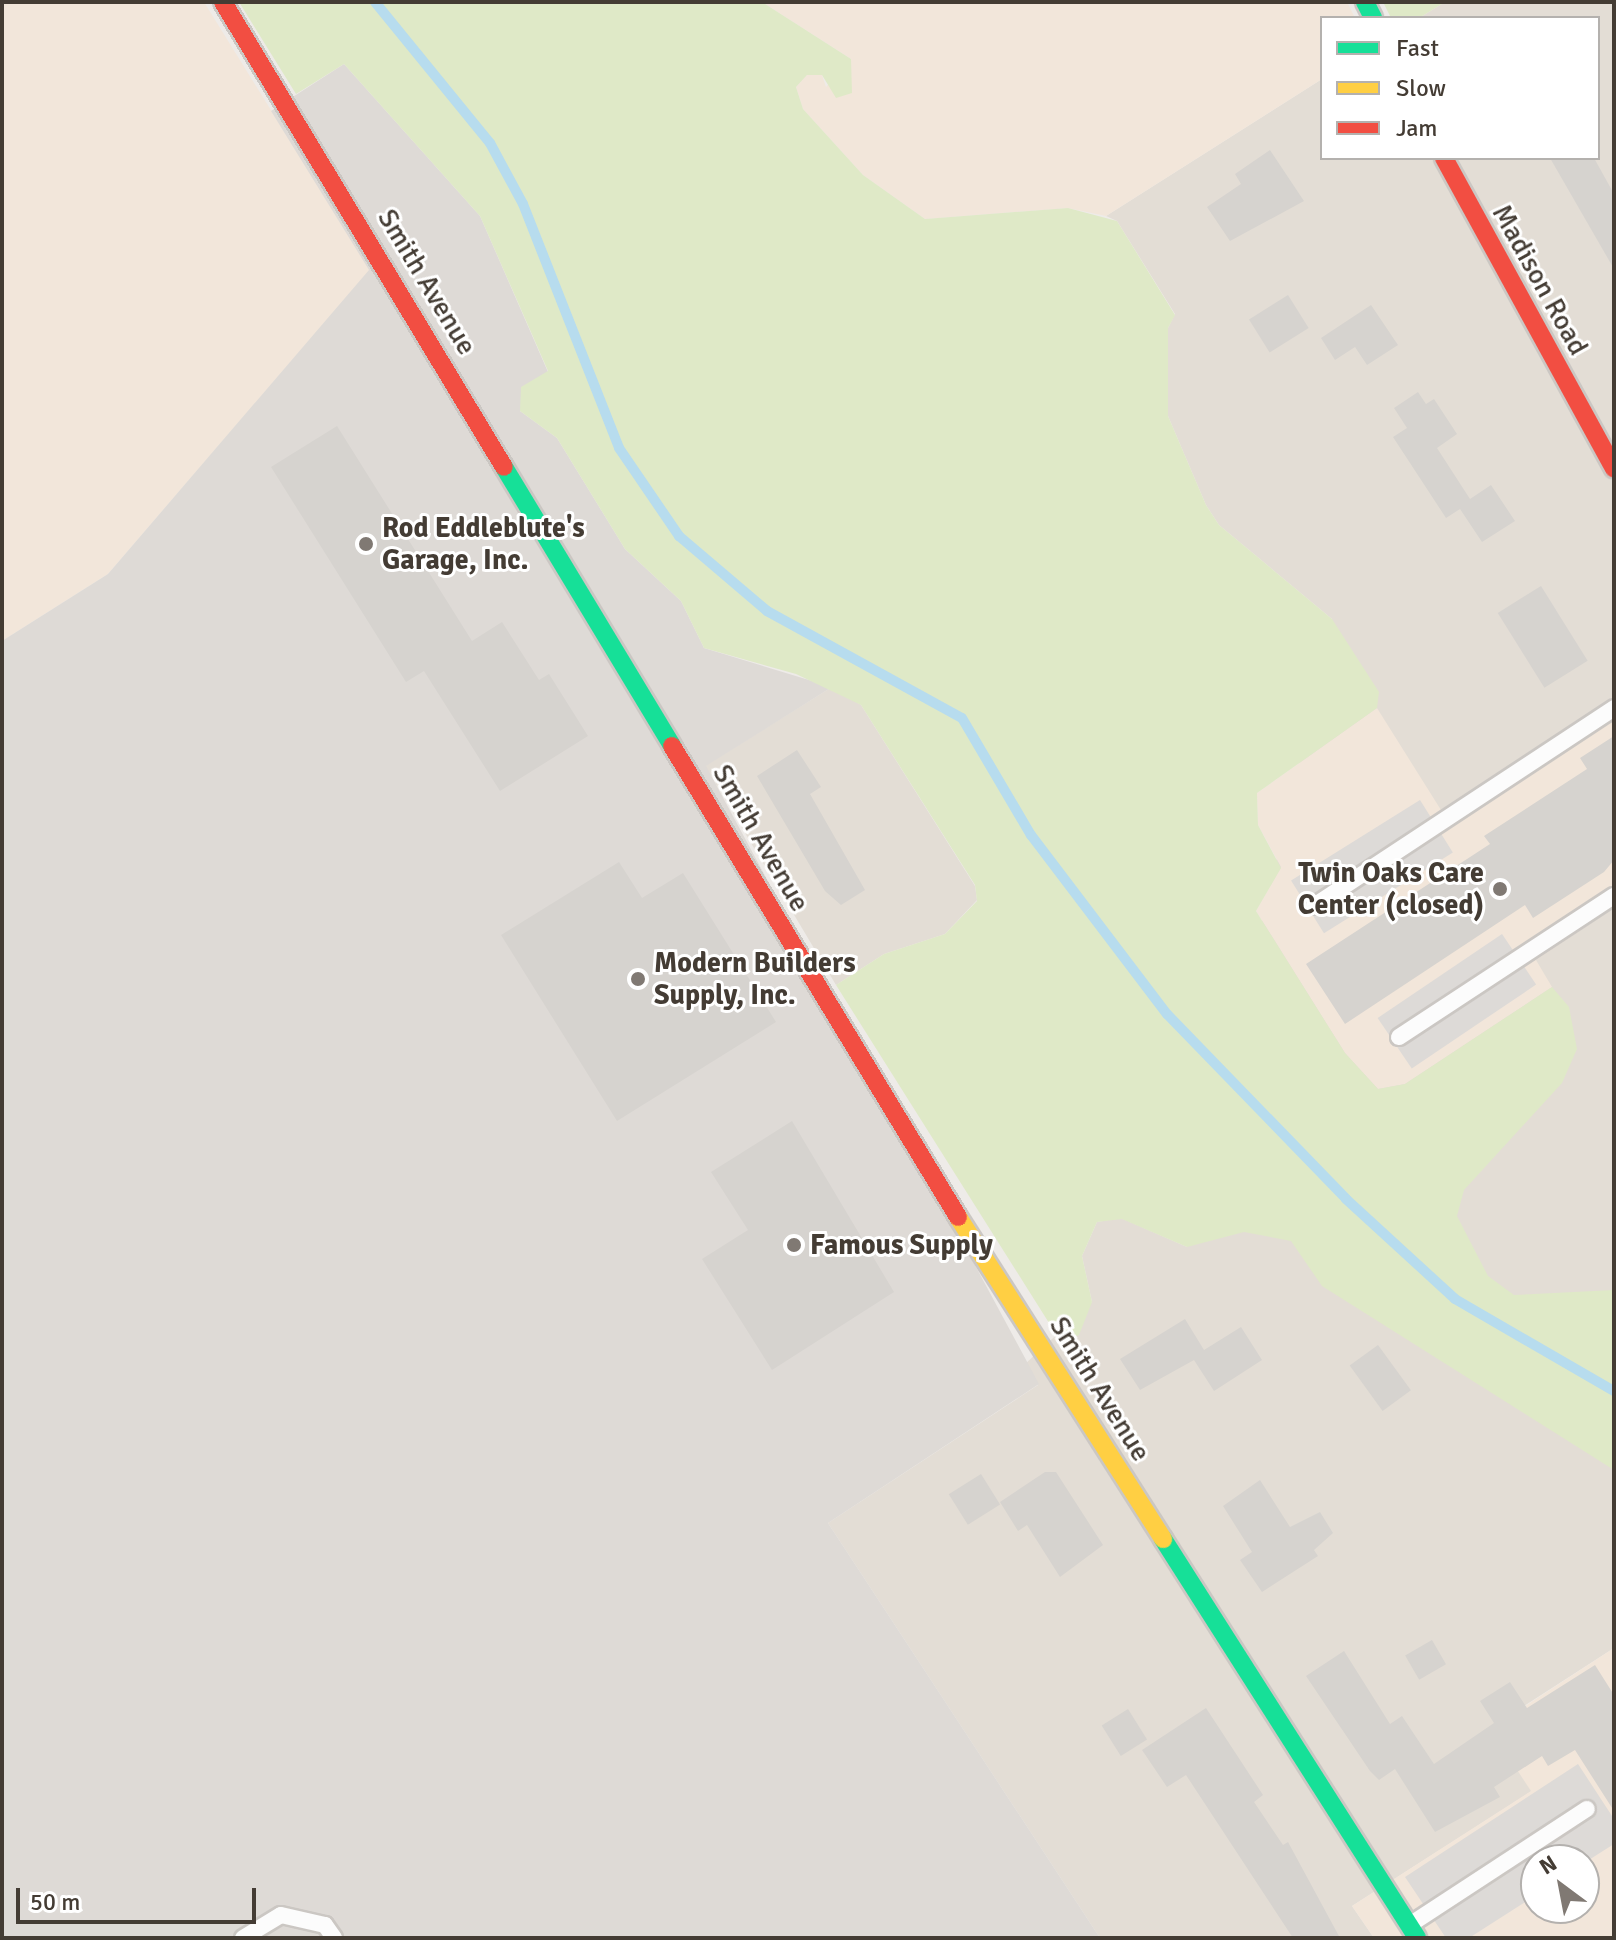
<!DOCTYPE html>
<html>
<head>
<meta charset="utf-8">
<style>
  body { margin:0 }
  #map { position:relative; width:1616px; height:1940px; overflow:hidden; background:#eeebe8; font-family:Signika,sans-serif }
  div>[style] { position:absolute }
  .residential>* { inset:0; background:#e3ddd5 }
  .commercial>* { inset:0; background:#f2e6da }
  .industrial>* { inset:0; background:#dedad6 }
  .green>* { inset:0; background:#dfe9c7 }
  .parking>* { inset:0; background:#dddad7; transform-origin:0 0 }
  .stream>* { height:10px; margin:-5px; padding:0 5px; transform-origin:5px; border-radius:5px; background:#b7dcee }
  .building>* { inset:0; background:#d6d3cf; transform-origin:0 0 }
  .roads { filter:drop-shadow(2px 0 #cbc7c3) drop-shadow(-2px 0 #cbc7c3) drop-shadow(0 2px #cbc7c3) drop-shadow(0 -2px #cbc7c3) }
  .lane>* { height:16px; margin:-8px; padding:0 8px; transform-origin:8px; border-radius:8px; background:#fcfcfc }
  .fast>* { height:18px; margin:-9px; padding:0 9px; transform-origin:9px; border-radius:9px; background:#16e098 }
  .slow>* { height:18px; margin:-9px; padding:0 9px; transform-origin:9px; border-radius:9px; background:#ffcf43 }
  .jam>* { height:18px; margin:-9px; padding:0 9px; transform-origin:9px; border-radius:9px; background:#f24e42 }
  .dots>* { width:22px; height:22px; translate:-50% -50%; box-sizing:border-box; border:4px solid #fff; border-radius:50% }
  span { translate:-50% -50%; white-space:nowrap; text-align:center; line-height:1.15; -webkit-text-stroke:6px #fff; paint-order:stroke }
  .street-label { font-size:28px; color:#443c34 }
  .poi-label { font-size:28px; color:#443c34; font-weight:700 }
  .left { translate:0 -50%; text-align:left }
  .right { translate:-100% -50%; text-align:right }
  .frame { position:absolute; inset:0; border:4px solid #443c34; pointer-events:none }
  .legend { position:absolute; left:1320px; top:16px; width:280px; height:144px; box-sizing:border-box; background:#fff; border:2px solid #b4b1ae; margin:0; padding:10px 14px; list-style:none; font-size:24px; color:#443c34 }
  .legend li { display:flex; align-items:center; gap:16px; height:40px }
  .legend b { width:40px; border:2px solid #b4b1ae }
  .north { position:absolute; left:1520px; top:1844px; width:80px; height:80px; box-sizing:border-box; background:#fff; border:2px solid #b4b1ae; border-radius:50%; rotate:328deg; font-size:22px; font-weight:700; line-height:32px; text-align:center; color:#443c34 }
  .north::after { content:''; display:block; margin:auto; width:28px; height:36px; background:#807973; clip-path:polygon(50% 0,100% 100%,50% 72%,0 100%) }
  .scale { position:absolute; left:16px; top:1888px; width:240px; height:36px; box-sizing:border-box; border:4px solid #443c34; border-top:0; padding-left:10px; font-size:24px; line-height:28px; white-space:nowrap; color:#443c34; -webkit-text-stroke:6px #fff; paint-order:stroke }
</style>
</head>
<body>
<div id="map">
  <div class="residential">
    <i style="clip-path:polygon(1445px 2px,1614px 2px,1614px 1648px,1490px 1728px,1532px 1791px,1352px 1906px,1374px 1938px,1100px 1938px,828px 1523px,1038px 1385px,1025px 1364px,1092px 1302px,1082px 1256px,1097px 1222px,1121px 1218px,1187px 1247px,1332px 619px,1219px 525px,1206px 505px,1168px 416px,1168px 328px,1175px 314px,1117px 221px,1106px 216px,1322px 79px,1322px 158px,1598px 158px,1598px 18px,1419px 18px)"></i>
    <i style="clip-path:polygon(832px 687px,861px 705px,975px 886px,977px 900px,945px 934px,884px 954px,836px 985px,705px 766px)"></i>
  </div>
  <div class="commercial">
    <i style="clip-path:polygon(2px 2px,204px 2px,370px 270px,108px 574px,2px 641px)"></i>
    <i style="clip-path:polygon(762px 2px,1347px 2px,1355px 18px,1322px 18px,1322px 79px,1106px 216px,1068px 208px,925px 219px,863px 175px,803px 109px,796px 87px,807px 75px,822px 75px,826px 87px,851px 59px)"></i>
    <i style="clip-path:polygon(1614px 699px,1614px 908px,1536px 960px,1552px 987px,1405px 1084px,1378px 1089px,1345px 1053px,1256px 911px,1281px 867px,1258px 825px,1257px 793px,1377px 708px,1441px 810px)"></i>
    <i style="clip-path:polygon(evenodd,1614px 1648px,1614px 1938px,1374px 1938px,1352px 1906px,1531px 1791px,1490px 1729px,1614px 1648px,1536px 1860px,1584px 1860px,1584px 1908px,1536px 1908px,1536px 1860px)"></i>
  </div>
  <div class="industrial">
    <i style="clip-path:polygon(344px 64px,480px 216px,548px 372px,520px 411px,557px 438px,625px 549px,681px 601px,704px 648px,832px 687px,706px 766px,1039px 1384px,828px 1523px,1100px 1938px,2px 1938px,2px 641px,108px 574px,369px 270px,271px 111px)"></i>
  </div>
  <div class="green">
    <i style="clip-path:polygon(239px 2px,762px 2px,851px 59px,852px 93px,836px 98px,822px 75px,807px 75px,796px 87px,803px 109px,863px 175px,925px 219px,1068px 208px,1117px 221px,1175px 315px,1168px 328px,1168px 416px,1206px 505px,1219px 525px,1332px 619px,1379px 692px,1377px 708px,1257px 793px,1258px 825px,1281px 868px,1256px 911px,1345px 1053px,1378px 1089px,1405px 1084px,1552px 987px,1569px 1007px,1577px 1049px,1562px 1083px,1464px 1190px,1457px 1216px,1488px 1276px,1514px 1295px,1614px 1290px,1614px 1470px,1322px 1286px,1291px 1241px,1244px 1232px,1187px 1247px,1122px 1219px,1097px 1222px,1082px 1256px,1092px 1302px,1079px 1335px,1061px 1342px,836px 985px,884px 954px,945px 934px,977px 901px,975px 885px,861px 705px,796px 674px,704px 648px,681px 601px,625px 549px,557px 438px,520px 411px,521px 387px,548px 371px,480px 216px,344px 64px,296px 94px)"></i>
    <i style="clip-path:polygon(1383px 2px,1445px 2px,1419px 18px,1391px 18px)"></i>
  </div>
  <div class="parking">
    <i style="left:1420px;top:800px;width:62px;height:152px;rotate:58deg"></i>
    <i style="left:1502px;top:934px;width:61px;height:150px;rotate:56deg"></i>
    <i style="clip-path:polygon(1578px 1764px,1614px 1819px,1614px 1844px,1584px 1863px,1536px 1860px,1536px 1895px,1469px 1938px,1446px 1938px,1405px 1877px)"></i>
  </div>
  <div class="stream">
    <i style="left:375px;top:2px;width:182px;rotate:50.8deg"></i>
    <i style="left:490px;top:143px;width:69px;rotate:61.6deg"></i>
    <i style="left:523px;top:204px;width:262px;rotate:68.5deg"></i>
    <i style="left:619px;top:448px;width:107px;rotate:55.7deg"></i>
    <i style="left:679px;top:536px;width:116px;rotate:40.4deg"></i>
    <i style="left:767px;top:611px;width:222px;rotate:28.8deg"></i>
    <i style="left:962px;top:718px;width:136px;rotate:59.5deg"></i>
    <i style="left:1031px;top:835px;width:225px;rotate:52.8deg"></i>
    <i style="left:1167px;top:1014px;width:257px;rotate:45.9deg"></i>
    <i style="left:1346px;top:1199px;width:148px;rotate:42.5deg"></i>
    <i style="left:1455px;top:1299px;width:184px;rotate:30.1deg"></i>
  </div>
  <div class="building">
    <i style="clip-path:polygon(1270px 150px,1304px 201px,1230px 241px,1207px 207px,1241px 184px,1235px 174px)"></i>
    <i style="clip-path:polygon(1550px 158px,1594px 158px,1614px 194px,1614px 269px)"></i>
    <i style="left:1288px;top:295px;width:39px;height:46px;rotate:58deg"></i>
    <i style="clip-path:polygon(1371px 305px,1398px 345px,1367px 365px,1355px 347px,1335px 360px,1321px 338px)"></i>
    <i style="clip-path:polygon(1418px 392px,1426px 404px,1434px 399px,1457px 434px,1437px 448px,1470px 499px,1491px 485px,1515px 521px,1482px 542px,1460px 509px,1446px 518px,1393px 437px,1407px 428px,1394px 408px)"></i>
    <i style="clip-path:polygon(337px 426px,472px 641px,502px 622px,539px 680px,549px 674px,588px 736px,500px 791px,424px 671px,406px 682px,271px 467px)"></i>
    <i style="left:1541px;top:586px;width:88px;height:51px;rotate:58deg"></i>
    <i style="clip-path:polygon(1614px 736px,1614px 860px,1604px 872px,1533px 918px,1525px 905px,1345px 1024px,1306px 964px,1490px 844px,1484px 836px,1587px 769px,1580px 758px)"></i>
    <i style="clip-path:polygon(797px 750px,821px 787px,810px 794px,865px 890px,841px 905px,825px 891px,757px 776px)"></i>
    <i style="clip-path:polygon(619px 862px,642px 898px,683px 873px,776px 1022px,617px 1121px,501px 935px)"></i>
    <i style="clip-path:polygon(792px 1121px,894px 1292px,772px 1370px,702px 1259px,748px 1230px,711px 1172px)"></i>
    <i style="clip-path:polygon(1185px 1319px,1204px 1350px,1241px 1327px,1262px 1360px,1214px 1391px,1194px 1360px,1140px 1390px,1120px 1359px)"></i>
    <i style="left:1378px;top:1345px;width:56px;height:35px;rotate:54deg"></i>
    <i style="clip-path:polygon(1045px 1472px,1056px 1472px,1103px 1545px,1060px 1577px,1027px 1525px,1018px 1531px,1000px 1502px)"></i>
    <i style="left:981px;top:1474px;width:36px;height:38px;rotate:58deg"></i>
    <i style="clip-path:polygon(1260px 1480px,1290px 1527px,1320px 1512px,1333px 1533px,1314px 1550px,1318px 1556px,1262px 1592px,1240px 1560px,1252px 1552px,1223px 1506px)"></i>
    <i style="left:1432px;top:1640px;width:28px;height:31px;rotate:60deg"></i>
    <i style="clip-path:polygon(1344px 1651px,1390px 1724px,1402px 1716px,1434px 1764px,1494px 1723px,1480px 1701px,1510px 1682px,1527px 1708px,1595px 1665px,1614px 1695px,1614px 1811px,1575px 1750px,1548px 1766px,1542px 1756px,1494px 1787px,1500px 1797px,1435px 1832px,1395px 1769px,1379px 1780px,1370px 1771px,1306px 1676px)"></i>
    <i style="clip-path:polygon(1206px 1708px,1263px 1795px,1254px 1802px,1283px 1845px,1288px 1842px,1340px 1938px,1293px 1938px,1186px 1775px,1167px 1787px,1142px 1750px)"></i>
    <i style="left:1128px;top:1709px;width:36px;height:31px;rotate:58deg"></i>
  </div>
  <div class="roads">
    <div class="lane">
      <i style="left:1314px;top:906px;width:359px;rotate:-33.4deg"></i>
      <i style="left:1399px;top:1037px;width:257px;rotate:-33.3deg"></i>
      <i style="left:1411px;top:1924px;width:210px;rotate:-33.2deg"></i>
      <i style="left:243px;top:1938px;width:44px;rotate:-31.2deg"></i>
      <i style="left:281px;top:1915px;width:45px;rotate:12.8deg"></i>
      <i style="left:325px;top:1925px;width:16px;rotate:55deg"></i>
    </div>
    <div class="fast">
      <i style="left:1365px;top:2px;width:18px;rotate:63deg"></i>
      <i style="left:504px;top:467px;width:326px;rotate:58.9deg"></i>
      <i style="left:1163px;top:1539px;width:473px;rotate:57.5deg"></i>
    </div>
    <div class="slow">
      <i style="left:958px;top:1217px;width:382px;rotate:57.5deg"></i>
    </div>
    <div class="jam">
      <i style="left:223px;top:2px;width:543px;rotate:58.86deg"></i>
      <i style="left:1444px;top:158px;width:354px;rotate:61.3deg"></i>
      <i style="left:672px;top:746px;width:551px;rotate:58.73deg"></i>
    </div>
  </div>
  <div class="dots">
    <i style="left:366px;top:544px;background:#807973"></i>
    <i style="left:1500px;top:889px;background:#807973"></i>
    <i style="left:638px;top:979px;background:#807973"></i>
    <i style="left:794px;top:1245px;background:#807973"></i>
  </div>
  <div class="street-label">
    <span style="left:1540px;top:280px;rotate:61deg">Madison Road</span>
    <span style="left:427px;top:282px;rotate:59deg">Smith Avenue</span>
    <span style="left:761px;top:838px;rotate:60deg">Smith Avenue</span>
    <span style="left:1100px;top:1389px;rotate:58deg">Smith Avenue</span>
  </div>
  <div class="poi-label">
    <span class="left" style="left:382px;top:544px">Rod Eddleblute's<br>Garage, Inc.</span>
    <span class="right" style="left:1484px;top:889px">Twin Oaks Care<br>Center (closed)</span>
    <span class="left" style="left:654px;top:979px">Modern Builders<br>Supply, Inc.</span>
    <span class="left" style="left:810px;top:1245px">Famous Supply</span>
  </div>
  <div class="frame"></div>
  <ul class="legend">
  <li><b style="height:10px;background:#16e098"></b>Fast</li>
  <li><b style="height:10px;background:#ffcf43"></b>Slow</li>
  <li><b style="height:10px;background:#f24e42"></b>Jam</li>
  </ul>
  <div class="north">N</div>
  <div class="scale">50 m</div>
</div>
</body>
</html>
